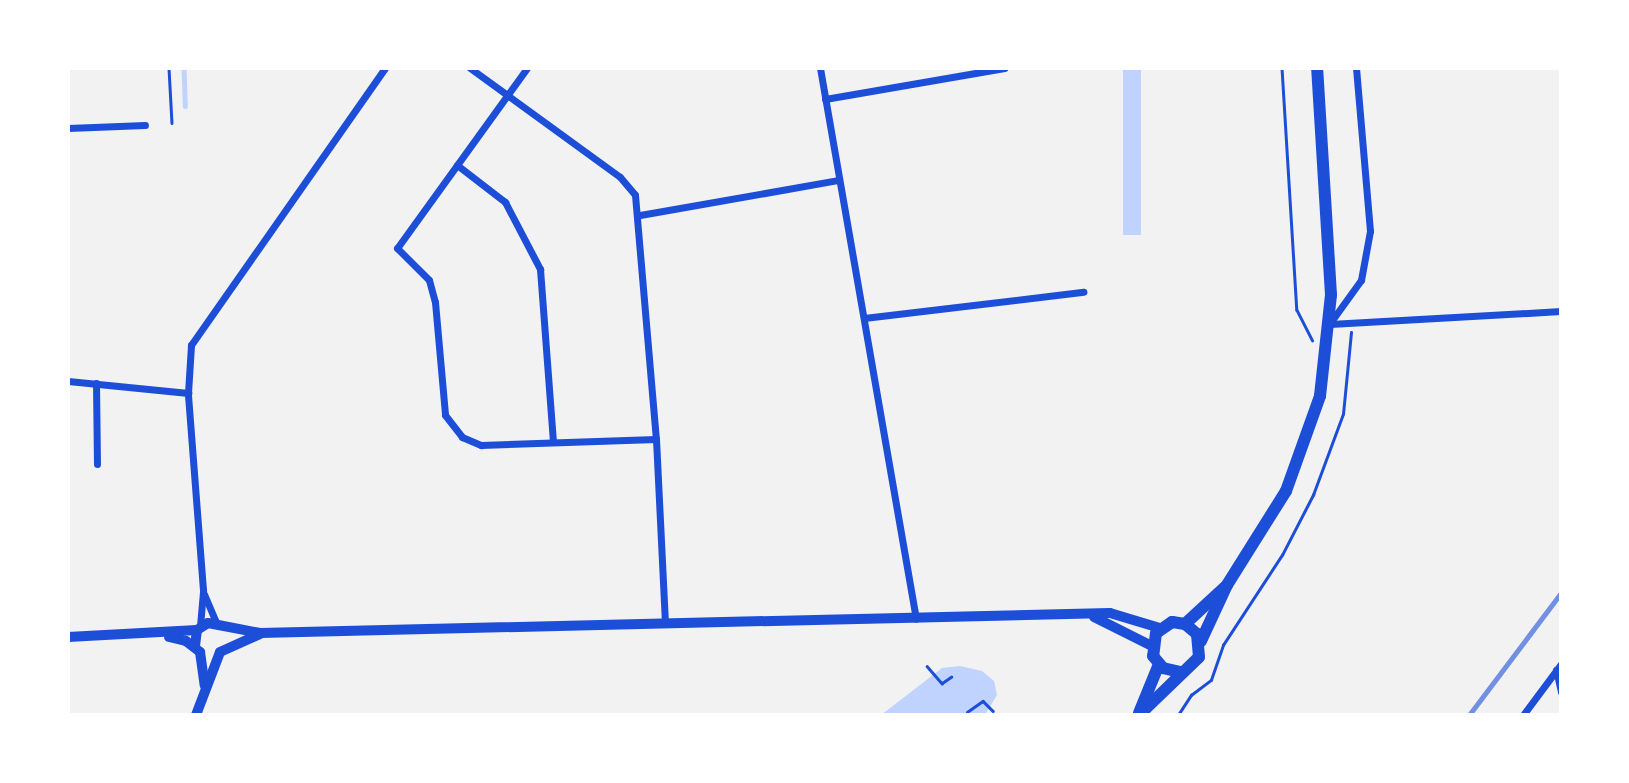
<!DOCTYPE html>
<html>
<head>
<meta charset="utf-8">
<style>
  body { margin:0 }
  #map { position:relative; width:1629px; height:783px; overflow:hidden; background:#f2f2f2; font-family:Overpass,sans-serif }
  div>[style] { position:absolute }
  .water>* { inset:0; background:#bfd3fe; transform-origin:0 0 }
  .stream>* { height:4.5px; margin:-2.25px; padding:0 2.25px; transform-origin:2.25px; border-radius:2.25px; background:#bfd3fe }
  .path>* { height:2.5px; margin:-1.25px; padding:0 1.25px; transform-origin:1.25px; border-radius:1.25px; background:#1d4ed8 }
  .minor>* { height:7px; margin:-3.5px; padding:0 3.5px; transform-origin:3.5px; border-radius:3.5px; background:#1d4ed8 }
  .tertiary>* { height:10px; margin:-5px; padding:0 5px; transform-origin:5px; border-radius:5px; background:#1d4ed8 }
  .primary>* { height:12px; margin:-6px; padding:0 6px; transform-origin:6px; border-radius:6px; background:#1d4ed8 }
  .rail>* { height:4.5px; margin:-2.25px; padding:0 2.25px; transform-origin:2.25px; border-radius:2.25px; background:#7290e2 }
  span { translate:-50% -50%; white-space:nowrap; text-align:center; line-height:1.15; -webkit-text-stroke:6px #fff; paint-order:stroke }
  .frame { position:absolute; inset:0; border:70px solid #fff; pointer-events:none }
</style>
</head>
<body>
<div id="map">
  <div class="water">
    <i style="left:1123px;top:68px;width:18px;height:167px"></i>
    <i style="clip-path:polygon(960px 666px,982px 671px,994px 681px,997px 695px,985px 715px,881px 715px,942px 668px)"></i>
  </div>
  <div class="stream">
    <i style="left:184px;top:68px;width:38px;rotate:88deg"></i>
  </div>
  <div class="path">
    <i style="left:169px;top:68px;width:55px;rotate:86.9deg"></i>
    <i style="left:1282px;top:68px;width:242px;rotate:86.5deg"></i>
    <i style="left:1297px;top:310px;width:34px;rotate:63deg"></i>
    <i style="left:927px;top:666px;width:23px;rotate:49deg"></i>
    <i style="left:942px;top:683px;width:11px;rotate:-34deg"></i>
    <i style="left:967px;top:712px;width:19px;rotate:-35deg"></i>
    <i style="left:983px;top:701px;width:14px;rotate:45deg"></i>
    <i style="left:1178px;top:715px;width:24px;rotate:-57deg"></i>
    <i style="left:1191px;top:695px;width:25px;rotate:-37deg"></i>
    <i style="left:1211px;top:680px;width:37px;rotate:-71deg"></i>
    <i style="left:1223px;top:645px;width:108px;rotate:-56.8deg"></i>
    <i style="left:1282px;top:555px;width:68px;rotate:-62.7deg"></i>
    <i style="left:1313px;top:495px;width:86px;rotate:-69.7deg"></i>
    <i style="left:1343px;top:414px;width:82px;rotate:-84.4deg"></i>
  </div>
  <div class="minor">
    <i style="left:470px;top:68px;width:185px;rotate:36deg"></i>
    <i style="left:620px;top:177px;width:23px;rotate:50deg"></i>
    <i style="left:635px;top:195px;width:245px;rotate:85.1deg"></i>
    <i style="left:656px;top:439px;width:185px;rotate:87.2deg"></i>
    <i style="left:527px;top:68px;width:222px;rotate:125.8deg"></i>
    <i style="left:397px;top:248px;width:45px;rotate:45deg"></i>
    <i style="left:429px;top:280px;width:23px;rotate:75deg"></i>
    <i style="left:435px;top:302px;width:113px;rotate:84.9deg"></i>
    <i style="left:445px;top:415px;width:28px;rotate:52deg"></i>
    <i style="left:462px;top:437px;width:21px;rotate:23deg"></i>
    <i style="left:481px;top:445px;width:175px;rotate:-2deg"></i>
    <i style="left:820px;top:68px;width:559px;rotate:80.12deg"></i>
    <i style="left:825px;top:99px;width:182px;rotate:-9.8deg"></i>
    <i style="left:68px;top:128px;width:77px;rotate:-2.2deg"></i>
    <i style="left:457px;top:165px;width:61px;rotate:37.6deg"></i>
    <i style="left:505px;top:202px;width:76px;rotate:62.4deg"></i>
    <i style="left:540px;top:269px;width:172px;rotate:85.7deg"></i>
    <i style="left:640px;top:215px;width:202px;rotate:-10deg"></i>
    <i style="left:864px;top:318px;width:221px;rotate:-6.8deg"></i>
    <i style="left:1330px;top:323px;width:53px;rotate:-54.2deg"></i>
    <i style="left:1361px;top:280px;width:50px;rotate:-79.6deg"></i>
    <i style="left:1370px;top:231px;width:164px;rotate:-94.9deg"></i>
    <i style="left:1330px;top:324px;width:231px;rotate:-3.2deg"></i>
    <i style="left:68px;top:381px;width:121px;rotate:5.7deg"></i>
    <i style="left:96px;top:383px;width:81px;rotate:89.3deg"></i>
    <i style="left:204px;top:594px;width:33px;rotate:67deg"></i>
    <i style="left:200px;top:626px;width:36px;rotate:-85deg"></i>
    <i style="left:203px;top:590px;width:198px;rotate:-94.4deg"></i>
    <i style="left:188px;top:393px;width:48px;rotate:-86.4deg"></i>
    <i style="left:191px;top:345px;width:338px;rotate:-55deg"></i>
    <i style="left:1556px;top:670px;width:23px;rotate:77deg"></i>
    <i style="left:1523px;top:715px;width:64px;rotate:-53.3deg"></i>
  </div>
  <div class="tertiary">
    <i style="left:1094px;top:617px;width:65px;rotate:26.6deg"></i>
    <i style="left:68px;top:637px;width:129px;rotate:-3.1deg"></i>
    <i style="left:169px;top:637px;width:17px;rotate:13deg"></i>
    <i style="left:186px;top:641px;width:18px;rotate:38deg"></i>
    <i style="left:200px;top:652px;width:34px;rotate:82deg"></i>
    <i style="left:195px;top:646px;width:16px;rotate:-83deg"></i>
    <i style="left:197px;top:630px;width:13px;rotate:-32deg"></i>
    <i style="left:208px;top:623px;width:53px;rotate:10.9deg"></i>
    <i style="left:260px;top:633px;width:850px;rotate:-1.35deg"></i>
    <i style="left:1110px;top:613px;width:52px;rotate:16.7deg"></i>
    <i style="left:196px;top:715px;width:67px;rotate:-69.1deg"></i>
    <i style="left:220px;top:652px;width:44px;rotate:-24.2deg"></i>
  </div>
  <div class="primary">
    <i style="left:1185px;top:624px;width:54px;rotate:-42.8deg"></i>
    <i style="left:1201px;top:641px;width:62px;rotate:-65.1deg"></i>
    <i style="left:1227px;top:585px;width:111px;rotate:-57.9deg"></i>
    <i style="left:1286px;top:491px;width:101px;rotate:-70.3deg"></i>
    <i style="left:1320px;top:396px;width:102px;rotate:-83.8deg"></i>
    <i style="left:1331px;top:295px;width:227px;rotate:-93.5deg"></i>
    <i style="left:1139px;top:713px;width:53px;rotate:-67.8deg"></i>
    <i style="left:1139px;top:715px;width:83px;rotate:-44deg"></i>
    <i style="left:1199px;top:657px;width:23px;rotate:-95deg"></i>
    <i style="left:1197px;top:634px;width:16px;rotate:-140deg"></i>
    <i style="left:1185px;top:624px;width:13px;rotate:-171deg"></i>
    <i style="left:1172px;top:622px;width:19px;rotate:145deg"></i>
    <i style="left:1156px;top:633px;width:23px;rotate:97deg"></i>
    <i style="left:1153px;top:656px;width:16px;rotate:50deg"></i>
    <i style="left:1163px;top:668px;width:18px;rotate:13deg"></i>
  </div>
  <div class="rail">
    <i style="left:1469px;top:715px;width:153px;rotate:-53deg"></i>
  </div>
  <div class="frame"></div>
</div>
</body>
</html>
